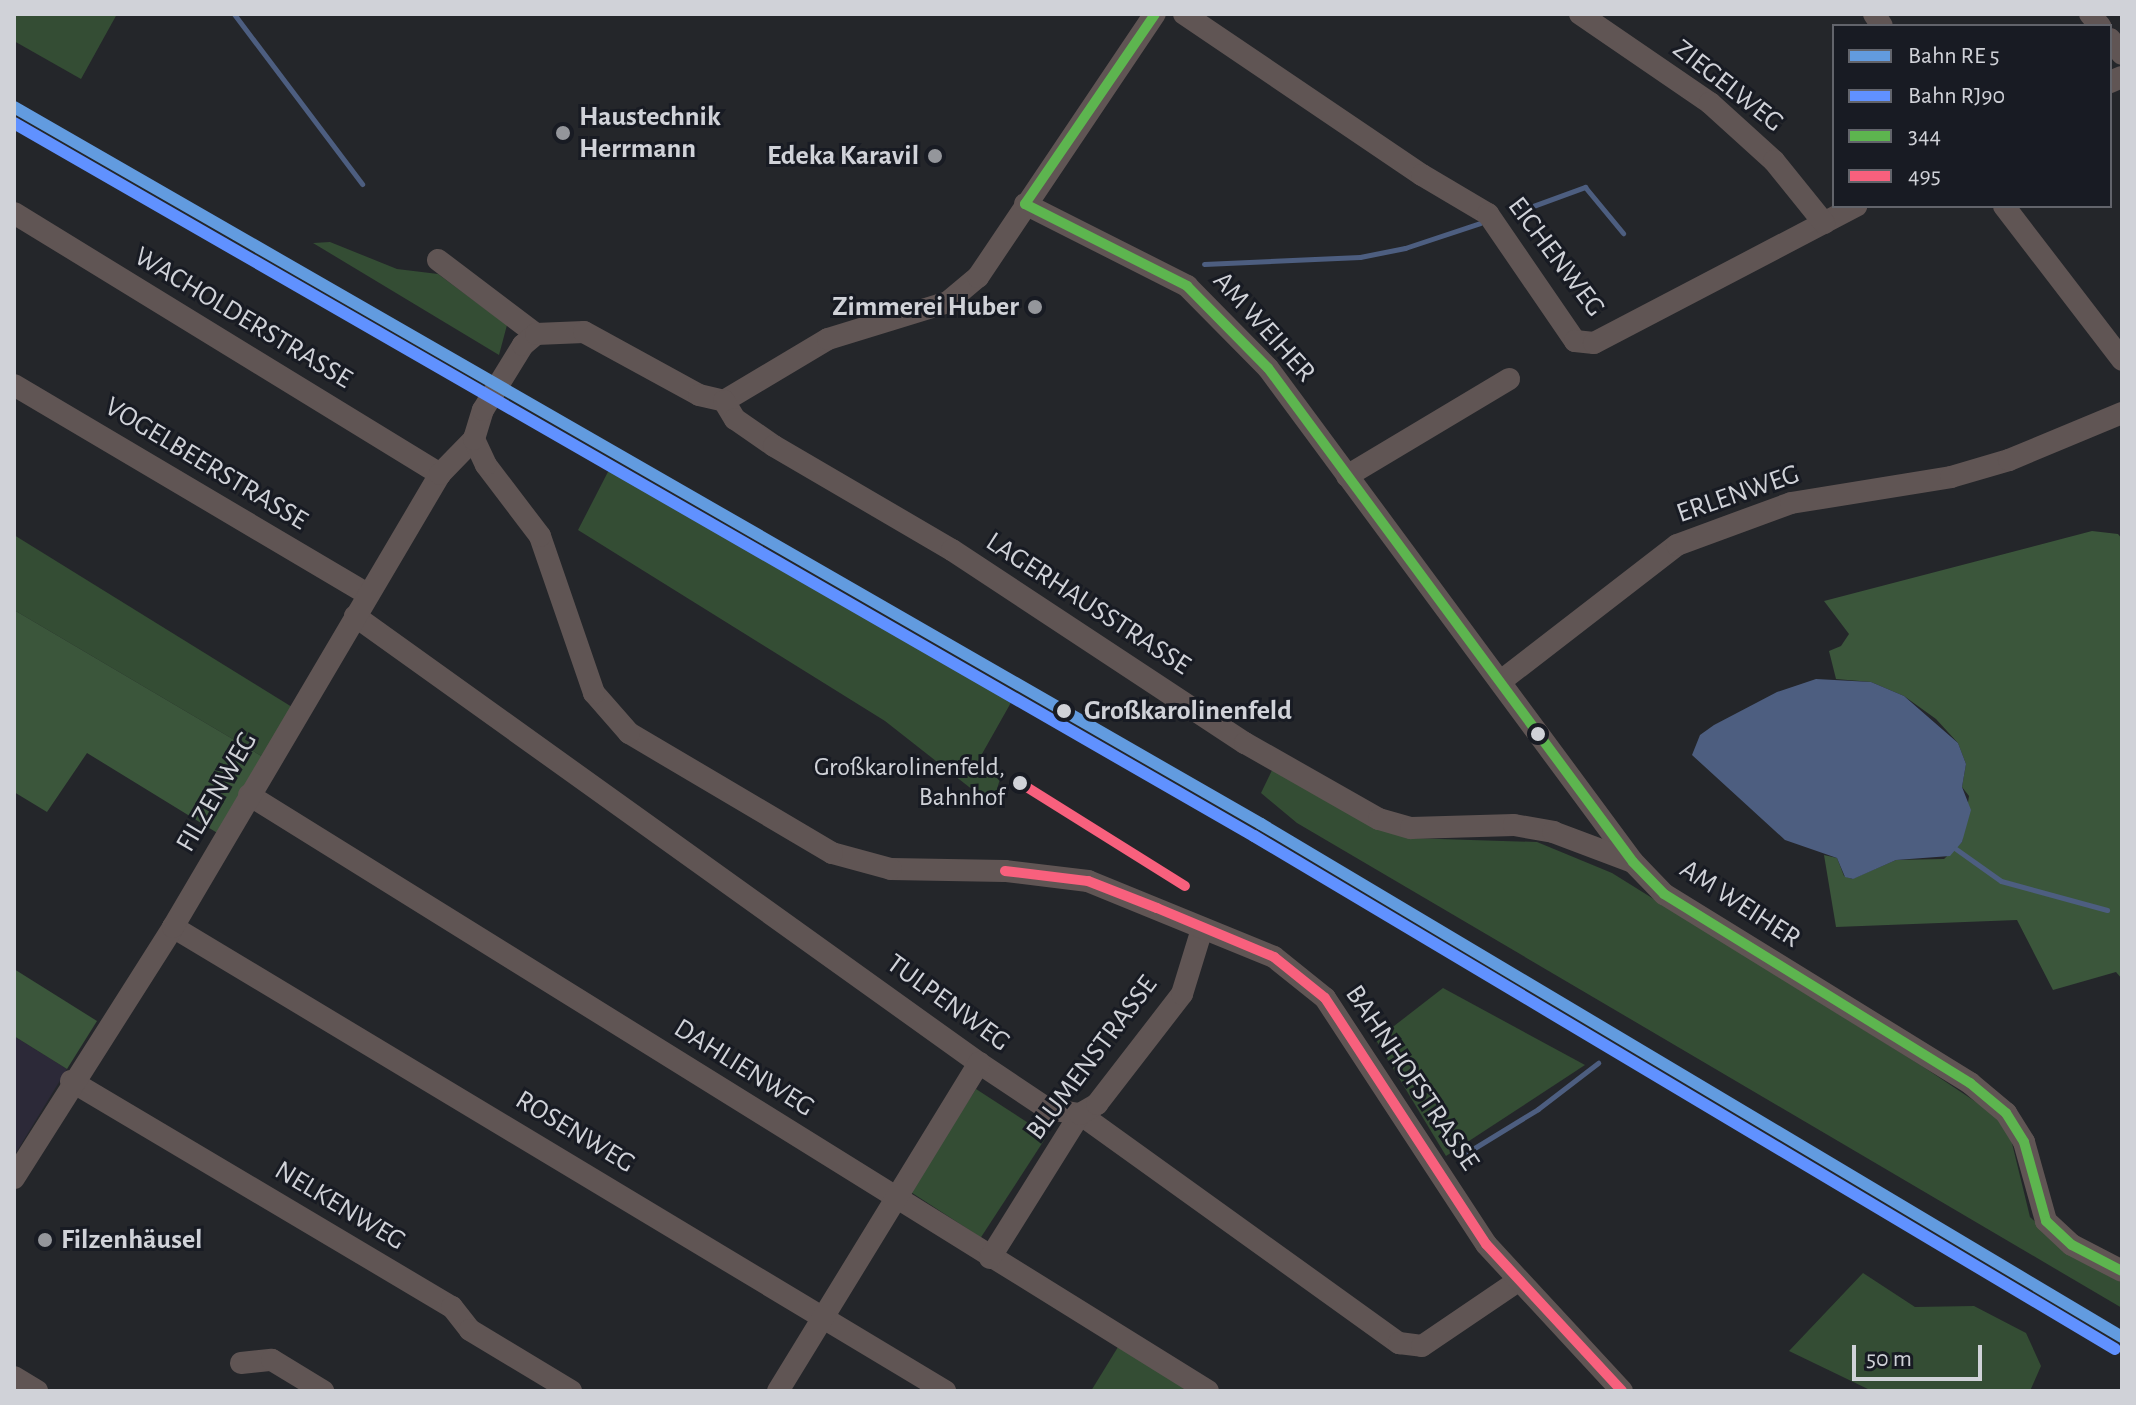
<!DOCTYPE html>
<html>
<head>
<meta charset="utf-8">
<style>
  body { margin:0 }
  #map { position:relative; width:2136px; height:1405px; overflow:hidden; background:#24262a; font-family:"Alegreya Sans",sans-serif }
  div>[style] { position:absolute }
  .education>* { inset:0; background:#2c2938 }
  .green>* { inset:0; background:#344d34; transform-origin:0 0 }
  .forest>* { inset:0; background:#3b563b }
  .water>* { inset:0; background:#4d5e80 }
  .stream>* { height:5px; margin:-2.5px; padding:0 2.5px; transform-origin:2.5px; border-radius:2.5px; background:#4d5e80 }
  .minor>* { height:22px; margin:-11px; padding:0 11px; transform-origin:11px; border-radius:11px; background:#605554 }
  .bus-1>* { height:10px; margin:-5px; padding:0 5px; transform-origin:5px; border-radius:5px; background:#5db54f }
  .bus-2>* { height:10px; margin:-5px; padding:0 5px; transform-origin:5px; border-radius:5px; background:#f8607d }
  .rail-1>* { height:12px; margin:-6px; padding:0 6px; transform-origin:6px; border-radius:6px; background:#629bdf }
  .rail-2>* { height:12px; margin:-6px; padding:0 6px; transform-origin:6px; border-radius:6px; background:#6091ff }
  .dots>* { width:22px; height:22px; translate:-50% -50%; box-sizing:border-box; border:4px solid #181b23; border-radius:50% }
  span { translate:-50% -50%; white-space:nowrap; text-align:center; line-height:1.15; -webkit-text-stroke:6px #181b23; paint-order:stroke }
  .bus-label { font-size:26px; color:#d0d2d8 }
  .right { translate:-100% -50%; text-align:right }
  .street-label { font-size:28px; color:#d0d2d8 }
  .poi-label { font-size:28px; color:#d0d2d8; font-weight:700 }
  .left { translate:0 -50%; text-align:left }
  .stop-label { font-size:28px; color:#d0d2d8; font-weight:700 }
  .frame { position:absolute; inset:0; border:16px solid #d0d2d8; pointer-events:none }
  .legend { position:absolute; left:1832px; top:24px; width:280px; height:184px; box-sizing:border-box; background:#181b23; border:2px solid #62646b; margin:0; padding:10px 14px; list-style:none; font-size:24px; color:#d0d2d8 }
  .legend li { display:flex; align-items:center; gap:16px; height:40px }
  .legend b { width:40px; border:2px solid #62646b }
  .scale { position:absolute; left:1852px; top:1345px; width:130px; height:36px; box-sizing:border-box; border:4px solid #d0d2d8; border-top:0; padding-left:10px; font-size:24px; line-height:28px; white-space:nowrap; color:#d0d2d8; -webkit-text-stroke:6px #181b23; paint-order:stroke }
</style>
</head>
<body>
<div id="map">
  <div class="education">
    <i style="clip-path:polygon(14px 1036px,67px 1069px,14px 1156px)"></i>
  </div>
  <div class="green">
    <i style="clip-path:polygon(14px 14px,117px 14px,81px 79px,14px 41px)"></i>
    <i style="clip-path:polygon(330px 242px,397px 269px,438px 274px,507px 325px,499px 355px,313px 243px)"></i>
    <i style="clip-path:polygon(611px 466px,1013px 699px,978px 761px,1001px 776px,992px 805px,885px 721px,578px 530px)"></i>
    <i style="clip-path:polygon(14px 535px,292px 707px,263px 757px,14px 610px)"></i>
    <i style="clip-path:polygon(1274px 766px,1408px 838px,1537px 842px,1612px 873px,1925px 1068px,1994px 1114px,2010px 1135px,2030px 1217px,2066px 1250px,2122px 1283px,2122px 1308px,1297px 823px,1261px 793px)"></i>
    <i style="clip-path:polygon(1443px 988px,1585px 1065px,1446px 1156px,1376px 1040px)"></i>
    <i style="left:976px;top:1089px;width:85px;height:122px;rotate:33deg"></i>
    <i style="clip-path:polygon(1863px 1273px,1915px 1307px,1974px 1306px,2026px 1333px,2041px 1366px,2030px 1391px,1872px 1391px,1789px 1351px)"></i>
    <i style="clip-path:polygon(1118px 1347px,1190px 1391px,1091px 1391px)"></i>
  </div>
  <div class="forest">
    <i style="clip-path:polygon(2092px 531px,2118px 534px,2122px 539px,2122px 979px,2116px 972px,2053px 990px,2017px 920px,1836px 927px,1824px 855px,1837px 858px,1844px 876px,1852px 879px,1896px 860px,1944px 859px,1962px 842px,1969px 796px,1962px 787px,1966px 764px,1958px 743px,1936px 719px,1904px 696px,1871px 682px,1836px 679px,1829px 651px,1841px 646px,1849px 634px,1824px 601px)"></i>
    <i style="clip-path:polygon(14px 610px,263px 757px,219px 834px,87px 753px,47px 812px,14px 792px)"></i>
    <i style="clip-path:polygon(14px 969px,97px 1021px,67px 1069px,14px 1036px)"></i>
  </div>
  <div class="water">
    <i style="clip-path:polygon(1816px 679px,1871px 682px,1904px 696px,1958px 743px,1966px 764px,1962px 787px,1971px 810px,1962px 842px,1950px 856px,1896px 860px,1853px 879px,1845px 877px,1837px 858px,1785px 840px,1692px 755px,1700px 735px,1714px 725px,1777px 692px)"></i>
  </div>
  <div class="stream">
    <i style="left:234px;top:14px;width:213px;rotate:53deg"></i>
    <i style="left:1514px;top:213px;width:76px;rotate:-20.1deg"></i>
    <i style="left:1585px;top:187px;width:60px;rotate:50.4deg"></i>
    <i style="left:1204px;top:264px;width:156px;rotate:-2.6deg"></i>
    <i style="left:1360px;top:257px;width:46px;rotate:-11.3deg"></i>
    <i style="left:1405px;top:248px;width:79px;rotate:-18.4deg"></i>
    <i style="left:1956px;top:849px;width:55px;rotate:35.4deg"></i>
    <i style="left:2001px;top:881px;width:110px;rotate:15.3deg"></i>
    <i style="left:1463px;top:1155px;width:88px;rotate:-31.5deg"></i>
    <i style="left:1538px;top:1109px;width:76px;rotate:-37.5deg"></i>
  </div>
  <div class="minor">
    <i style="left:1184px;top:14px;width:287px;rotate:34.1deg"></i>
    <i style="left:1422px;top:175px;width:77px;rotate:30.6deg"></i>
    <i style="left:1488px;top:214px;width:154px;rotate:55.6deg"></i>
    <i style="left:1575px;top:341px;width:19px;rotate:6deg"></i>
    <i style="left:1594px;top:343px;width:296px;rotate:-27.6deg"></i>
    <i style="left:1580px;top:14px;width:158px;rotate:34.4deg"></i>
    <i style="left:1710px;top:103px;width:86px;rotate:42.2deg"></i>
    <i style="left:1774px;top:161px;width:80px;rotate:51.1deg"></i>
    <i style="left:1874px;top:14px;width:14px;rotate:56deg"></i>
    <i style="left:2090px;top:14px;width:16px;rotate:50deg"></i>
    <i style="left:2110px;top:39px;width:19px;rotate:51deg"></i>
    <i style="left:2110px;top:82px;width:13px;rotate:-23deg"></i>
    <i style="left:1025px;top:204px;width:182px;rotate:26.8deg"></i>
    <i style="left:1187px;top:286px;width:115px;rotate:45.4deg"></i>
    <i style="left:1268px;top:368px;width:614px;rotate:53.54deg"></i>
    <i style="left:1633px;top:862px;width:45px;rotate:45.9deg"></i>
    <i style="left:1664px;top:894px;width:360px;rotate:31.7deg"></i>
    <i style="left:1970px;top:1083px;width:47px;rotate:39.8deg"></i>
    <i style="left:2006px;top:1113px;width:34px;rotate:58deg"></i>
    <i style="left:2024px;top:1142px;width:82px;rotate:74.4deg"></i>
    <i style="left:2046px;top:1221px;width:35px;rotate:43deg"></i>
    <i style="left:2072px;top:1245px;width:56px;rotate:27.5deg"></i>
    <i style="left:2004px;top:206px;width:194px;rotate:52.5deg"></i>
    <i style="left:14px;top:213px;width:500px;rotate:31.5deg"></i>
    <i style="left:438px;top:260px;width:123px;rotate:37.1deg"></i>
    <i style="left:14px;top:385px;width:411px;rotate:30.6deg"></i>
    <i style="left:724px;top:401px;width:121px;rotate:-30.8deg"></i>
    <i style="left:828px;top:339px;width:126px;rotate:-17.1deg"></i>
    <i style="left:948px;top:302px;width:39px;rotate:-40deg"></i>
    <i style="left:978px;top:277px;width:317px;rotate:-56.1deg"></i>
    <i style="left:1347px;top:476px;width:189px;rotate:-30.9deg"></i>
    <i style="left:355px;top:616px;width:768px;rotate:35.62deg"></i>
    <i style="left:979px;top:1063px;width:83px;rotate:33.7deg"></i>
    <i style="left:1048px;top:1109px;width:32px;rotate:9deg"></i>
    <i style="left:1080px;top:1114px;width:393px;rotate:35.7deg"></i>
    <i style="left:1399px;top:1343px;width:23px;rotate:7deg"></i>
    <i style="left:1422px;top:1346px;width:116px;rotate:-34.1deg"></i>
    <i style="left:1501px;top:681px;width:222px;rotate:-37.7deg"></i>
    <i style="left:1677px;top:545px;width:121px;rotate:-20.2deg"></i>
    <i style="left:1791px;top:503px;width:162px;rotate:-9.2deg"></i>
    <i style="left:1951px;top:477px;width:60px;rotate:-16.3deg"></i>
    <i style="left:2009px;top:460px;width:122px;rotate:-22.6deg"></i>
    <i style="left:249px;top:795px;width:1129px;rotate:31.86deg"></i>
    <i style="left:173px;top:927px;width:901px;rotate:31.01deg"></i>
    <i style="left:71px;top:1081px;width:443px;rotate:30.7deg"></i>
    <i style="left:452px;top:1307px;width:29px;rotate:52deg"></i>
    <i style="left:470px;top:1330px;width:118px;rotate:31.1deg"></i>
    <i style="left:14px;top:1178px;width:297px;rotate:-57.6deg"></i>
    <i style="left:173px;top:927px;width:526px;rotate:-59.48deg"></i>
    <i style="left:440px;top:474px;width:49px;rotate:-45.8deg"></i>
    <i style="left:990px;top:1258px;width:170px;rotate:-58deg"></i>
    <i style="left:1080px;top:1114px;width:20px;rotate:-30deg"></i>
    <i style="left:1097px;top:1104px;width:139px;rotate:-52.3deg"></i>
    <i style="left:1182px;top:994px;width:68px;rotate:-72.9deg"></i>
    <i style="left:241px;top:1363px;width:31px;rotate:-6deg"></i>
    <i style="left:272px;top:1360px;width:60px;rotate:31.3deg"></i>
    <i style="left:14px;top:1377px;width:27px;rotate:31deg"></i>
    <i style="left:778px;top:1391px;width:385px;rotate:-58.5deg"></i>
    <i style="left:1622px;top:1391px;width:200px;rotate:-132.8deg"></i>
    <i style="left:1486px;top:1244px;width:294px;rotate:-123.2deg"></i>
    <i style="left:1325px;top:998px;width:65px;rotate:-141.2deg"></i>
    <i style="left:1274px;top:957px;width:201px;rotate:-157.8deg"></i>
    <i style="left:1088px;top:881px;width:84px;rotate:-173.1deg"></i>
    <i style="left:1005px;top:871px;width:114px;rotate:-179deg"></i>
    <i style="left:891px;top:869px;width:61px;rotate:-164.8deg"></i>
    <i style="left:832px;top:853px;width:236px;rotate:-149.4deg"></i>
    <i style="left:629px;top:733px;width:53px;rotate:-131.2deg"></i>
    <i style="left:594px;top:693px;width:166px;rotate:-109deg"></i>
    <i style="left:540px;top:536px;width:89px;rotate:-127.3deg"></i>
    <i style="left:486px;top:465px;width:29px;rotate:-115deg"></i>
    <i style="left:474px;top:439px;width:30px;rotate:-73deg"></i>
    <i style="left:483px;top:410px;width:76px;rotate:-58.4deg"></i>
    <i style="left:523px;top:345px;width:17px;rotate:-40deg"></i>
    <i style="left:536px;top:334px;width:48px;rotate:-2.4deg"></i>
    <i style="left:584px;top:332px;width:131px;rotate:28.7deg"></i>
    <i style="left:699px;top:395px;width:26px;rotate:13deg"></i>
    <i style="left:724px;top:401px;width:21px;rotate:59deg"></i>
    <i style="left:735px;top:419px;width:47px;rotate:34.7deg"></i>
    <i style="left:774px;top:446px;width:206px;rotate:30.3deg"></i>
    <i style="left:952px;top:550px;width:351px;rotate:33.4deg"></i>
    <i style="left:1245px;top:743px;width:154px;rotate:29.6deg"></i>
    <i style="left:1379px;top:819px;width:33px;rotate:16deg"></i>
    <i style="left:1411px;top:828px;width:103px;rotate:-1.7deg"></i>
    <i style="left:1514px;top:825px;width:40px;rotate:10deg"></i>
    <i style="left:1553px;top:832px;width:85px;rotate:20.6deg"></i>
  </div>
  <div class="bus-1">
    <i style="left:1025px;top:204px;width:182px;rotate:26.8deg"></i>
    <i style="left:1187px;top:286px;width:115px;rotate:45.4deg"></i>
    <i style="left:1268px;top:368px;width:614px;rotate:53.54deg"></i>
    <i style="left:1633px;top:862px;width:45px;rotate:45.9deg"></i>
    <i style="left:1664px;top:894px;width:360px;rotate:31.7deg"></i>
    <i style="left:1970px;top:1083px;width:47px;rotate:39.8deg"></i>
    <i style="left:2006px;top:1113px;width:34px;rotate:58deg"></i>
    <i style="left:2024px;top:1142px;width:82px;rotate:74.4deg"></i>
    <i style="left:2046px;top:1221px;width:35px;rotate:43deg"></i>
    <i style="left:2072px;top:1245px;width:56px;rotate:27.5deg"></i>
    <i style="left:1025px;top:204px;width:230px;rotate:-55.6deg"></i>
  </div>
  <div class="bus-2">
    <i style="left:1017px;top:781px;width:198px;rotate:32deg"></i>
    <i style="left:1005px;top:871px;width:84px;rotate:6.9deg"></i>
    <i style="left:1088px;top:881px;width:74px;rotate:21.4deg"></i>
    <i style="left:1157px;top:908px;width:127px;rotate:22.7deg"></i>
    <i style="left:1274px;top:957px;width:65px;rotate:38.8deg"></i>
    <i style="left:1325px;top:998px;width:294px;rotate:56.8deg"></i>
    <i style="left:1486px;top:1244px;width:200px;rotate:47.2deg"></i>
  </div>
  <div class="rail-1">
    <i style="left:14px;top:107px;width:1438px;rotate:29.9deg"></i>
    <i style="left:1261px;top:824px;width:1002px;rotate:30.79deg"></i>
  </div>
  <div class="rail-2">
    <i style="left:14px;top:123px;width:1430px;rotate:29.9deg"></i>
    <i style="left:1254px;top:836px;width:1002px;rotate:30.79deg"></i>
  </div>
  <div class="dots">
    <i style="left:563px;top:133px;background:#94969b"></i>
    <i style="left:935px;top:156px;background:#94969b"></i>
    <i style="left:1035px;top:307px;background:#94969b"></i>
    <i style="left:1064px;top:711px;background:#d0d2d8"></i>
    <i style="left:1538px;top:734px;background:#d0d2d8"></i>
    <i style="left:1020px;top:783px;background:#d0d2d8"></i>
    <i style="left:45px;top:1240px;background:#94969b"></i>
  </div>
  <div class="bus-label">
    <span class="right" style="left:1005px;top:783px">Großkarolinenfeld,<br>Bahnhof</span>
  </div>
  <div class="street-label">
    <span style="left:1728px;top:86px;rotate:38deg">ZIEGELWEG</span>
    <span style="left:1556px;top:257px;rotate:53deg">EICHENWEG</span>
    <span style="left:243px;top:318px;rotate:31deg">WACHOLDERSTRASSE</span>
    <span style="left:1264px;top:327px;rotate:48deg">AM WEIHER</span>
    <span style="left:206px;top:464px;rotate:31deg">VOGELBEERSTRASSE</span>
    <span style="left:1738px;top:494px;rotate:-19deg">ERLENWEG</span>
    <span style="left:1088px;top:604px;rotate:33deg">LAGERHAUSSTRASSE</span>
    <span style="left:217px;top:792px;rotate:-60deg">FILZENWEG</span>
    <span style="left:1740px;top:904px;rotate:33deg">AM WEIHER</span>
    <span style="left:948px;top:1003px;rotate:36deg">TULPENWEG</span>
    <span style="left:1092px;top:1058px;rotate:-53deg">BLUMENSTRASSE</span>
    <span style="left:744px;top:1068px;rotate:32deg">DAHLIENWEG</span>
    <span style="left:1412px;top:1078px;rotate:56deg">BAHNHOFSTRASSE</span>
    <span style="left:575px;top:1132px;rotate:31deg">ROSENWEG</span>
    <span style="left:340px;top:1206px;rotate:31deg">NELKENWEG</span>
  </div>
  <div class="poi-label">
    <span class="left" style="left:579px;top:133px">Haustechnik<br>Herrmann</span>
    <span class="right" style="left:919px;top:156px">Edeka Karavil</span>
    <span class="right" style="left:1019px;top:307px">Zimmerei Huber</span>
    <span class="left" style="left:61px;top:1240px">Filzenhäusel</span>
  </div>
  <div class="stop-label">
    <span class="left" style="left:1084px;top:711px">Großkarolinenfeld</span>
  </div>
  <div class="frame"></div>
  <ul class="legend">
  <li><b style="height:10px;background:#629bdf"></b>Bahn RE 5</li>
  <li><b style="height:10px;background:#6091ff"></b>Bahn RJ90</li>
  <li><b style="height:10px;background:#5db54f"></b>344</li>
  <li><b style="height:10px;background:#f8607d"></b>495</li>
  </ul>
  <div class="scale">50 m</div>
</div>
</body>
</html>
